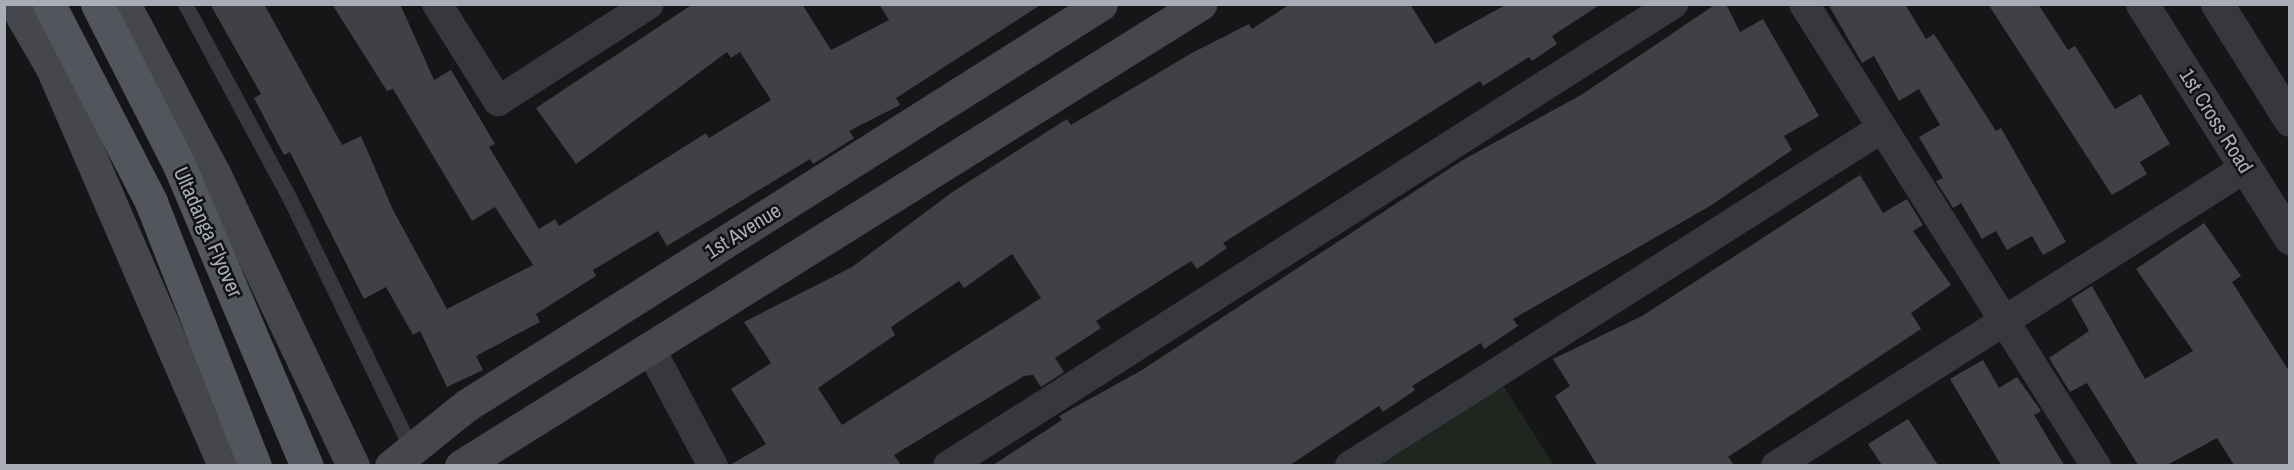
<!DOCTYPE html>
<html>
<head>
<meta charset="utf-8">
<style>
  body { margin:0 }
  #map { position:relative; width:2294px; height:470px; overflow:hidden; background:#161618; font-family:"Archivo Narrow",sans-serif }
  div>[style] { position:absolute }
  .green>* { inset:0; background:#1e261f }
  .building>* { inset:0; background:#404145 }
  .service>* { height:15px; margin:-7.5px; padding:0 7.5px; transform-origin:7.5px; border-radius:7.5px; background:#37383d }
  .minor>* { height:30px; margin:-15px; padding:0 15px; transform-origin:15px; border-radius:15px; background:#37383d }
  .tertiary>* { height:33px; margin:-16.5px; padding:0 16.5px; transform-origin:16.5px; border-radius:16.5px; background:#37383d }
  .secondary>* { height:33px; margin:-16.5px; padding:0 16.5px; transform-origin:16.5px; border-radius:16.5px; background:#45474d }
  .primary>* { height:33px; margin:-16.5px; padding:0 16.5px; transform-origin:16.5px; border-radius:16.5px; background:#53555c }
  span { translate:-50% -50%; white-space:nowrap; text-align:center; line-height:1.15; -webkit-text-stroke:5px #111113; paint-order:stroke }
  .street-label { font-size:21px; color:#a8adb8 }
  .frame { position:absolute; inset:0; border:6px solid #a8adb8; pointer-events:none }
</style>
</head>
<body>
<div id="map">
  <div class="green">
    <i style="clip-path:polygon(1500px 381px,1554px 465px,1365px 466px)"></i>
  </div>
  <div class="building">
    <i style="clip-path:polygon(210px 4px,264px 4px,342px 145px,361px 136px,393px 210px,447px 309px,533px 265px,495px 207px,472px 221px,393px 89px,387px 91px,332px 4px,400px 4px,434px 80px,451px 70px,495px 144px,489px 147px,539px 229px,555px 219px,559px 226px,706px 133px,709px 138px,771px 100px,740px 52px,731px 58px,727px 52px,576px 164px,536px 108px,693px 4px,802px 4px,831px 50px,889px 20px,879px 4px,1042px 4px,896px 98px,900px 105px,849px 131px,854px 138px,813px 164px,810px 159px,667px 246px,658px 231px,593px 270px,596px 276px,536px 314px,540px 322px,476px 356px,483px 370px,447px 387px,420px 331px,413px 335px,386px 287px,364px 299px,290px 152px,284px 155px,254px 98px,261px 94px)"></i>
    <i style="clip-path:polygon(evenodd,1290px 4px,1410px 4px,1435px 44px,1507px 4px,1601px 4px,1552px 36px,1557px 44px,1532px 61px,1529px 57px,1483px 86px,1480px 81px,1223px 243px,1227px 248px,1197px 269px,1191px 261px,1096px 321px,1101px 328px,1055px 358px,1064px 372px,1041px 387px,1033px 375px,1024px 376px,894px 455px,901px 465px,730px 465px,766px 444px,731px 389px,771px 363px,744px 322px,852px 267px,951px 193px,1067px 119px,1071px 125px,1190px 54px,1249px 24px,1252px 29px,1290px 4px,1012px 254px,1041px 298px,842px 425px,818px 388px,895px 335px,891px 327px,959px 281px,964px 288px,1012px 254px)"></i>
    <i style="clip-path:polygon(1716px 4px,1726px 4px,1740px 32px,1763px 19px,1819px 116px,1784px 136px,1792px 150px,1710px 206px,1513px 319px,1518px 326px,1484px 349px,1481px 343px,1412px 386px,1415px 390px,1383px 412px,1379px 406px,1290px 465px,993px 465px,1062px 420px,1059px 416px,1142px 370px,1461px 161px,1581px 95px)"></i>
    <i style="clip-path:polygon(1828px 4px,1905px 4px,1926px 39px,1934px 34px,1996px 131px,2001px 128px,2066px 242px,2043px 255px,2032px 236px,2007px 250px,1996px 231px,1982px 239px,1961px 203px,1953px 208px,1936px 181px,1943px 178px,1919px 137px,1940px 125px,1919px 89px,1899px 101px,1874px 56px,1862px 63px)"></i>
    <i style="clip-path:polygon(1988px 4px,2038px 4px,2068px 50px,2075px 46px,2115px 109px,2141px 94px,2170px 144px,2140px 162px,2147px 174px,2112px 195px)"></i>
    <i style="clip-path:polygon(1860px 175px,1883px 213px,1907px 199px,1923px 225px,1913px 231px,1951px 285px,1911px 313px,1921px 329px,1728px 457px,1734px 465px,1597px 465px,1555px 396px,1570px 386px,1553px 359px,1642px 316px)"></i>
    <i style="clip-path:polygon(2204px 223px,2241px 276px,2232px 282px,2289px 371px,2289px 465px,2234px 465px,2217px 438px,2167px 465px,2138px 465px,2087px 383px,2070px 392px,2049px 358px,2089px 331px,2071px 299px,2092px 286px,2145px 379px,2193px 351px,2136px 269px)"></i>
    <i style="clip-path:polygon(1983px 360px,1999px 388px,2017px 377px,2041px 411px,2034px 415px,2064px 465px,2001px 465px,1950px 379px)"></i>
    <i style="clip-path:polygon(1908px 419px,1938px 465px,1882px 465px,1868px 444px)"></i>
  </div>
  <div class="service">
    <i style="left:185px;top:4px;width:224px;rotate:61.7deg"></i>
    <i style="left:291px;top:201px;width:275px;rotate:64.1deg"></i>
  </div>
  <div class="minor">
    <i style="left:437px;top:4px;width:115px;rotate:57.8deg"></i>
    <i style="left:498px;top:101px;width:179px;rotate:-32.7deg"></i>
    <i style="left:1804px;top:4px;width:547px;rotate:57.71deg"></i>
    <i style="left:651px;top:350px;width:132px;rotate:61.9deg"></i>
    <i style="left:948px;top:466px;width:860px;rotate:-32.51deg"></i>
    <i style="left:1350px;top:466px;width:630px;rotate:-32.43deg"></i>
    <i style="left:1776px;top:466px;width:556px;rotate:-32.43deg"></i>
  </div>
  <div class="tertiary">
    <i style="left:2142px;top:4px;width:277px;rotate:57.7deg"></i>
    <i style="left:2217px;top:4px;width:137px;rotate:57.8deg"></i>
  </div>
  <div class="secondary">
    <i style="left:15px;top:4px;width:74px;rotate:60deg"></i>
    <i style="left:52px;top:68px;width:434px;rotate:66.6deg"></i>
    <i style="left:124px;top:4px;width:191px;rotate:62deg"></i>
    <i style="left:214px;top:173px;width:324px;rotate:64.6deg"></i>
    <i style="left:391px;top:466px;width:97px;rotate:-38.8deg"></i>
    <i style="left:467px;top:405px;width:750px;rotate:-32.31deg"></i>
    <i style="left:461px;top:466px;width:872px;rotate:-32.01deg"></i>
  </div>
  <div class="primary">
    <i style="left:49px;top:4px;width:223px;rotate:62.7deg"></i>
    <i style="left:151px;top:202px;width:284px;rotate:68.5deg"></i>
    <i style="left:97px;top:4px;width:181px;rotate:63deg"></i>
    <i style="left:179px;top:165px;width:327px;rotate:67deg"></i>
  </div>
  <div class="street-label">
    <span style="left:2216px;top:121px;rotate:58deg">1st Cross Road</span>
    <span style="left:743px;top:231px;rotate:-32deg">1st Avenue</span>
    <span style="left:208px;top:232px;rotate:66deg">Ultadanga Flyover</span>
  </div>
  <div class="frame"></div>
</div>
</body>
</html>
